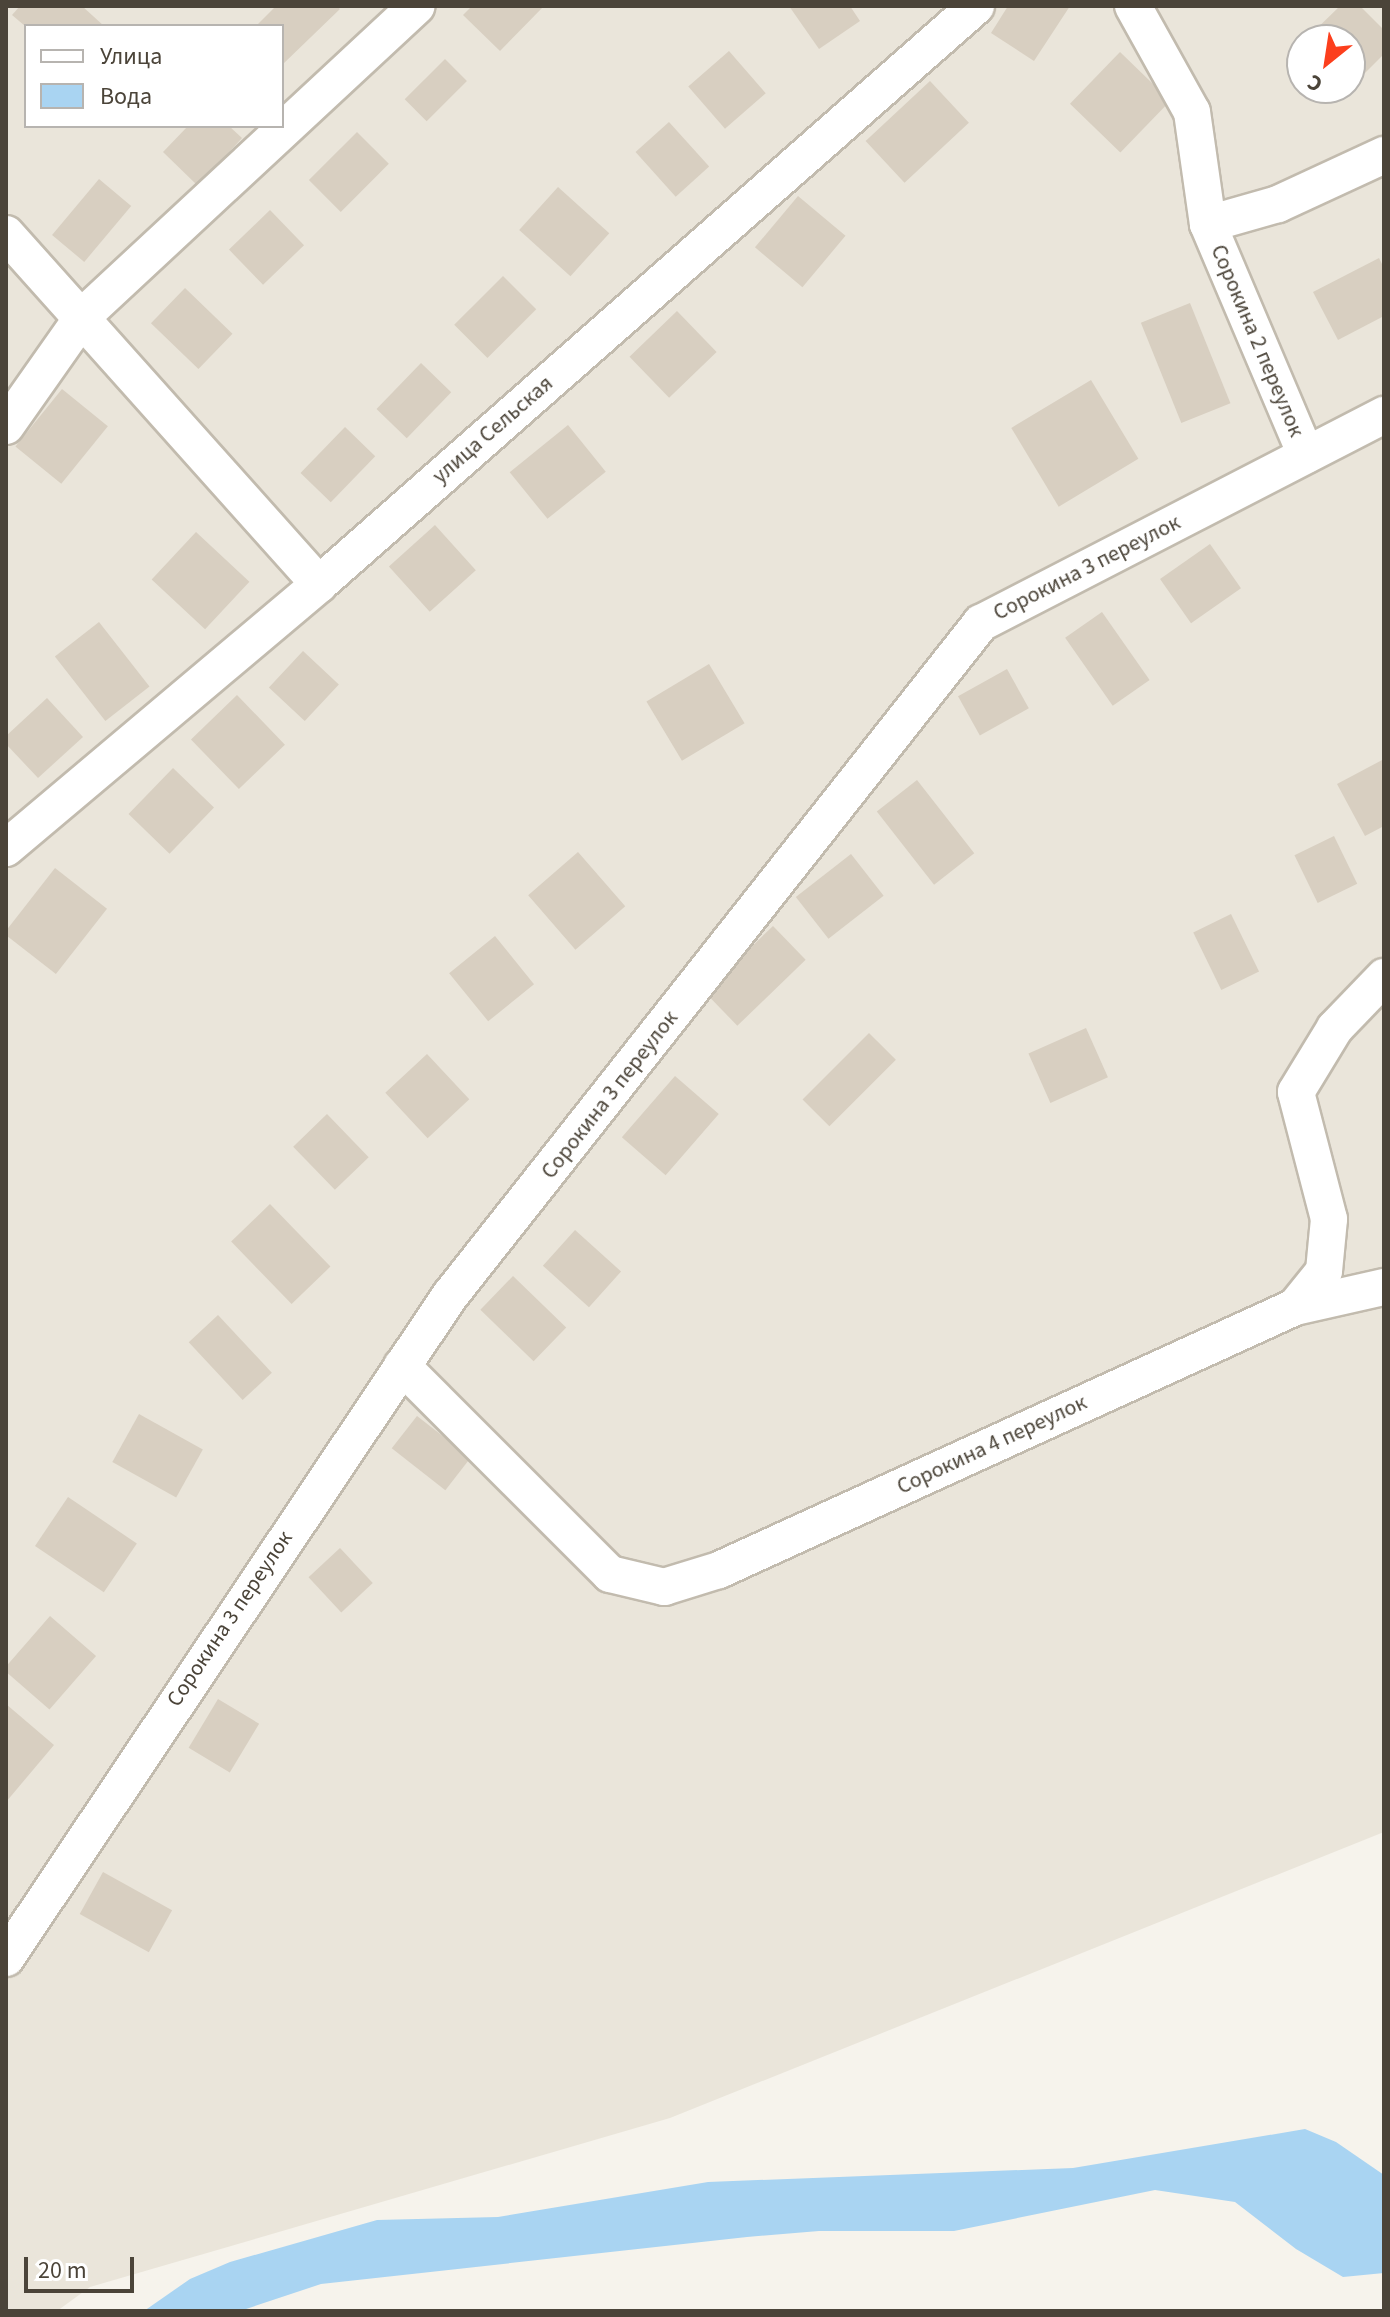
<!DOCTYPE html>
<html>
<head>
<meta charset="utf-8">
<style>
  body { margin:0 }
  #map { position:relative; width:1390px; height:2317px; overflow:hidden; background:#f6f3ec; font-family:"Source Sans 3",sans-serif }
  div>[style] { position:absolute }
  .residential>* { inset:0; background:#eae5da }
  .water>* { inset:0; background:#a9d4f2 }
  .building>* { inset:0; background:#d8cfc1; transform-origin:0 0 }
  .roads { filter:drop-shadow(2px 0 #c2bbae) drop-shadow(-2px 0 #c2bbae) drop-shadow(0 2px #c2bbae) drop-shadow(0 -2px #c2bbae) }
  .street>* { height:36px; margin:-18px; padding:0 18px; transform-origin:18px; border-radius:18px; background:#fff }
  span { translate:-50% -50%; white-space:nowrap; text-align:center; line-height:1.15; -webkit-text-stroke:7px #fff; paint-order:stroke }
  .street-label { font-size:22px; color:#4b4439 }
  .frame { position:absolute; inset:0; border:8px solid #4b4439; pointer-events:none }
  .legend { position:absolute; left:24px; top:24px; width:260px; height:104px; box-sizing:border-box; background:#fff; border:2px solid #b7b4b0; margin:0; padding:10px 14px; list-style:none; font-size:24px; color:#4b4439 }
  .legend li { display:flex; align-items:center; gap:16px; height:40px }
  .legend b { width:40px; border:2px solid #b7b4b0 }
  .north { position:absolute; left:1286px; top:24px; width:80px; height:80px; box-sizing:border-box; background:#fff; border:2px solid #b7b4b0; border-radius:50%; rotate:210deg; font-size:22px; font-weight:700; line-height:32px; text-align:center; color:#4b4439 }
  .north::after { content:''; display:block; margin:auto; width:28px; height:36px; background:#fc3f1d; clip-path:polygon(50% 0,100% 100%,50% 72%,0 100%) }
  .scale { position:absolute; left:24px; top:2257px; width:110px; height:36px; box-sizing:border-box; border:4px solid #4b4439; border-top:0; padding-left:10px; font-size:24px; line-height:28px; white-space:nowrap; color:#4b4439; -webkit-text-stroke:6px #fff; paint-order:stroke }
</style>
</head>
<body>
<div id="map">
  <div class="residential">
    <i style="clip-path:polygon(evenodd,6px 6px,1384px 6px,1384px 1832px,670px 2118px,90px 2287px,57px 2311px,6px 2311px,6px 6px,26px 26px,282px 26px,282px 126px,26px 126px,26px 26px,6px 6px,1302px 40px,1350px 40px,1350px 88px,1302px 88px,1302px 40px)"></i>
  </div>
  <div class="water">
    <i style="clip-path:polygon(1305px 2129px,1336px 2142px,1384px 2175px,1384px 2273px,1343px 2277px,1296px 2249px,1235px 2202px,1155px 2190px,954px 2231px,819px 2231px,747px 2237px,321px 2284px,240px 2311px,144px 2311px,190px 2279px,230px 2262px,377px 2220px,498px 2217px,708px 2182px,1073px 2168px)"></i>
  </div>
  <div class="building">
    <i style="clip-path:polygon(20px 6px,82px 6px,104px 26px,25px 26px,12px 15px)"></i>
    <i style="clip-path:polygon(276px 6px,337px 6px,340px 9px,282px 65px,282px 26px,256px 26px)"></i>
    <i style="clip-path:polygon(472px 6px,544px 6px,500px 51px,463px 15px)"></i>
    <i style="clip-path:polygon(789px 6px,850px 6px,860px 21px,819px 49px)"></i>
    <i style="clip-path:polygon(1008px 6px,1070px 6px,1034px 61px,991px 33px)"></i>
    <i style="clip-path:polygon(1340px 6px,1360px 6px,1384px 30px,1384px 54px,1350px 88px,1350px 40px,1305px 40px)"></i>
    <i style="left:729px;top:51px;width:56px;height:54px;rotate:49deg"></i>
    <i style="left:1120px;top:52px;width:70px;height:72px;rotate:44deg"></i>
    <i style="left:445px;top:59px;width:31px;height:57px;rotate:45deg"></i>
    <i style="left:930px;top:81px;width:57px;height:88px;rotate:47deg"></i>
    <i style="left:669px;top:122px;width:60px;height:45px;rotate:48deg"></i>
    <i style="clip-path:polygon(188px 126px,229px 126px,242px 138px,198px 186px,163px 152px)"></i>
    <i style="left:357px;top:132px;width:45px;height:68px;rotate:45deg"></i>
    <i style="left:99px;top:179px;width:42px;height:73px;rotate:40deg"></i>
    <i style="left:558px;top:187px;width:69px;height:58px;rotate:42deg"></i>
    <i style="left:798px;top:196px;width:62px;height:67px;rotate:40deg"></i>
    <i style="left:270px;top:210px;width:49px;height:57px;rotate:46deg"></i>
    <i style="clip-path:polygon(1379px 258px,1384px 268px,1384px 316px,1338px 340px,1313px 292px)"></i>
    <i style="left:503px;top:276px;width:47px;height:69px;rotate:45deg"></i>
    <i style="left:185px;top:288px;width:66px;height:49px;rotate:44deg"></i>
    <i style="left:1190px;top:303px;width:108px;height:53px;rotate:68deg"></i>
    <i style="left:677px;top:311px;width:57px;height:66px;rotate:46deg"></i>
    <i style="left:421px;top:363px;width:42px;height:64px;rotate:44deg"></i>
    <i style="left:1091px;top:380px;width:92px;height:93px;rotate:59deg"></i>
    <i style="left:62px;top:389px;width:59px;height:74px;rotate:39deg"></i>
    <i style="left:568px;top:425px;width:60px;height:75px;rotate:51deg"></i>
    <i style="left:345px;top:427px;width:42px;height:64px;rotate:44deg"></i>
    <i style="left:435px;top:525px;width:61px;height:62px;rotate:48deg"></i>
    <i style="left:196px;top:532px;width:73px;height:65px;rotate:43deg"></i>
    <i style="left:1210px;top:544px;width:54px;height:61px;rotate:55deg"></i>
    <i style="left:1102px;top:612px;width:83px;height:45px;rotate:55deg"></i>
    <i style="left:99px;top:622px;width:82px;height:56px;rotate:52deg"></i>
    <i style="left:303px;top:651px;width:49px;height:50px;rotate:43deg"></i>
    <i style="left:709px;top:664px;width:69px;height:73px;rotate:59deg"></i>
    <i style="left:1007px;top:669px;width:45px;height:56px;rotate:61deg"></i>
    <i style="left:237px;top:695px;width:69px;height:64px;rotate:46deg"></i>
    <i style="clip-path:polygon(47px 698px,83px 737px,38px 778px,6px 744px,6px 736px)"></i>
    <i style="clip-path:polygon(1384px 759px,1384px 826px,1365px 836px,1337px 784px)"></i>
    <i style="left:173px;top:768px;width:57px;height:64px;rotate:44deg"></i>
    <i style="left:917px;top:780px;width:93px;height:51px;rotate:52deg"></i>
    <i style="left:1334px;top:836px;width:53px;height:44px;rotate:64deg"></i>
    <i style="left:578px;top:852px;width:72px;height:66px;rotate:49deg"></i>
    <i style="left:851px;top:854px;width:53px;height:70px;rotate:52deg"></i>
    <i style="left:55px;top:868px;width:66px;height:83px;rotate:38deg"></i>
    <i style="left:1231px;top:914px;width:64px;height:42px;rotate:64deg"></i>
    <i style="left:773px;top:926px;width:47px;height:95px;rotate:46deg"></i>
    <i style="left:495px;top:936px;width:62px;height:59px;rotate:51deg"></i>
    <i style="left:1086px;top:1028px;width:54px;height:63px;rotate:66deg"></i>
    <i style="left:869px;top:1033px;width:38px;height:94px;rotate:45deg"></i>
    <i style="left:427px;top:1054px;width:62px;height:57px;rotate:47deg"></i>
    <i style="left:675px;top:1076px;width:58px;height:81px;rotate:41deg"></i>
    <i style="left:327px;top:1114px;width:60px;height:47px;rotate:46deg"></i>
    <i style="left:270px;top:1204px;width:87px;height:54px;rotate:46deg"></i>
    <i style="left:575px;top:1230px;width:62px;height:48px;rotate:42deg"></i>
    <i style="left:513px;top:1276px;width:74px;height:47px;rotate:44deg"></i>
    <i style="left:218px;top:1315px;width:79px;height:40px;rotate:47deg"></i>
    <i style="left:139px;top:1414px;width:73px;height:55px;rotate:29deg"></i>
    <i style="left:417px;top:1416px;width:68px;height:41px;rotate:38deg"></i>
    <i style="left:68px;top:1497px;width:83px;height:59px;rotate:34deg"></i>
    <i style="left:340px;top:1548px;width:48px;height:43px;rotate:47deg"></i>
    <i style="left:50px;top:1616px;width:61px;height:71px;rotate:41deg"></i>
    <i style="left:218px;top:1699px;width:48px;height:57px;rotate:31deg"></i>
    <i style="clip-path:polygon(6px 1704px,54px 1745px,6px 1802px)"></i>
    <i style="left:103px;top:1872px;width:79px;height:48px;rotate:29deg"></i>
  </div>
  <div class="roads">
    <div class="street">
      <i style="left:1133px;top:6px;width:121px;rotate:60.9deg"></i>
      <i style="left:1192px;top:112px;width:113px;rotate:81.9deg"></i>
      <i style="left:6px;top:234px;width:470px;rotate:48.2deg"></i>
      <i style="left:6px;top:426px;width:136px;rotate:-54.9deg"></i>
      <i style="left:84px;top:315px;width:454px;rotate:-42.9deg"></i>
      <i style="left:1306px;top:455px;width:251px;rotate:-113deg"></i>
      <i style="left:1208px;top:224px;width:73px;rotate:-15.9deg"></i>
      <i style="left:1278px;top:204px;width:117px;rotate:-24.8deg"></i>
      <i style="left:6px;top:848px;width:409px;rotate:-40.1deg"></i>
      <i style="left:319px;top:584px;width:875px;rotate:-41.34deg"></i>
      <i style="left:1295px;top:1307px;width:91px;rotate:-12.7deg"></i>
      <i style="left:402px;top:1366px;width:294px;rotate:45deg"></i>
      <i style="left:610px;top:1574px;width:56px;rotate:13.5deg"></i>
      <i style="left:664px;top:1587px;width:58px;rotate:-17.2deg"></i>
      <i style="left:719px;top:1570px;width:633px;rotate:-24.54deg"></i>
      <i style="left:1295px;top:1307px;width:46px;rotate:-51.1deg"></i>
      <i style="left:1324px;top:1271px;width:52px;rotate:-84.5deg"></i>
      <i style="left:1329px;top:1219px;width:131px;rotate:-104.6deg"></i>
      <i style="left:1296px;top:1092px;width:75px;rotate:-58.6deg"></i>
      <i style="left:1335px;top:1028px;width:71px;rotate:-46.1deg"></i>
      <i style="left:6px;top:1958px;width:796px;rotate:-56.17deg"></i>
      <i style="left:449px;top:1297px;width:859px;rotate:-51.72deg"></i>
      <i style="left:981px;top:623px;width:454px;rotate:-27.3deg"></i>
    </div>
  </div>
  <div class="street-label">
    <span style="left:1257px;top:341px;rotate:67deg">Сорокина 2 переулок</span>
    <span style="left:493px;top:430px;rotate:-41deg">улица Сельская</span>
    <span style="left:1087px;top:568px;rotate:-27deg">Сорокина 3 переулок</span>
    <span style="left:610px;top:1095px;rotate:-52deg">Сорокина 3 переулок</span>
    <span style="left:992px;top:1445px;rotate:-25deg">Сорокина 4 переулок</span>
    <span style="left:230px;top:1619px;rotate:-56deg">Сорокина 3 переулок</span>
  </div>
  <div class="frame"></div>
  <ul class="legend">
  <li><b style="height:10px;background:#fff"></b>Улица</li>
  <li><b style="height:22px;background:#a9d4f2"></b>Вода</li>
  </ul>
  <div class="north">С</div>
  <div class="scale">20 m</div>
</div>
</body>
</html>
